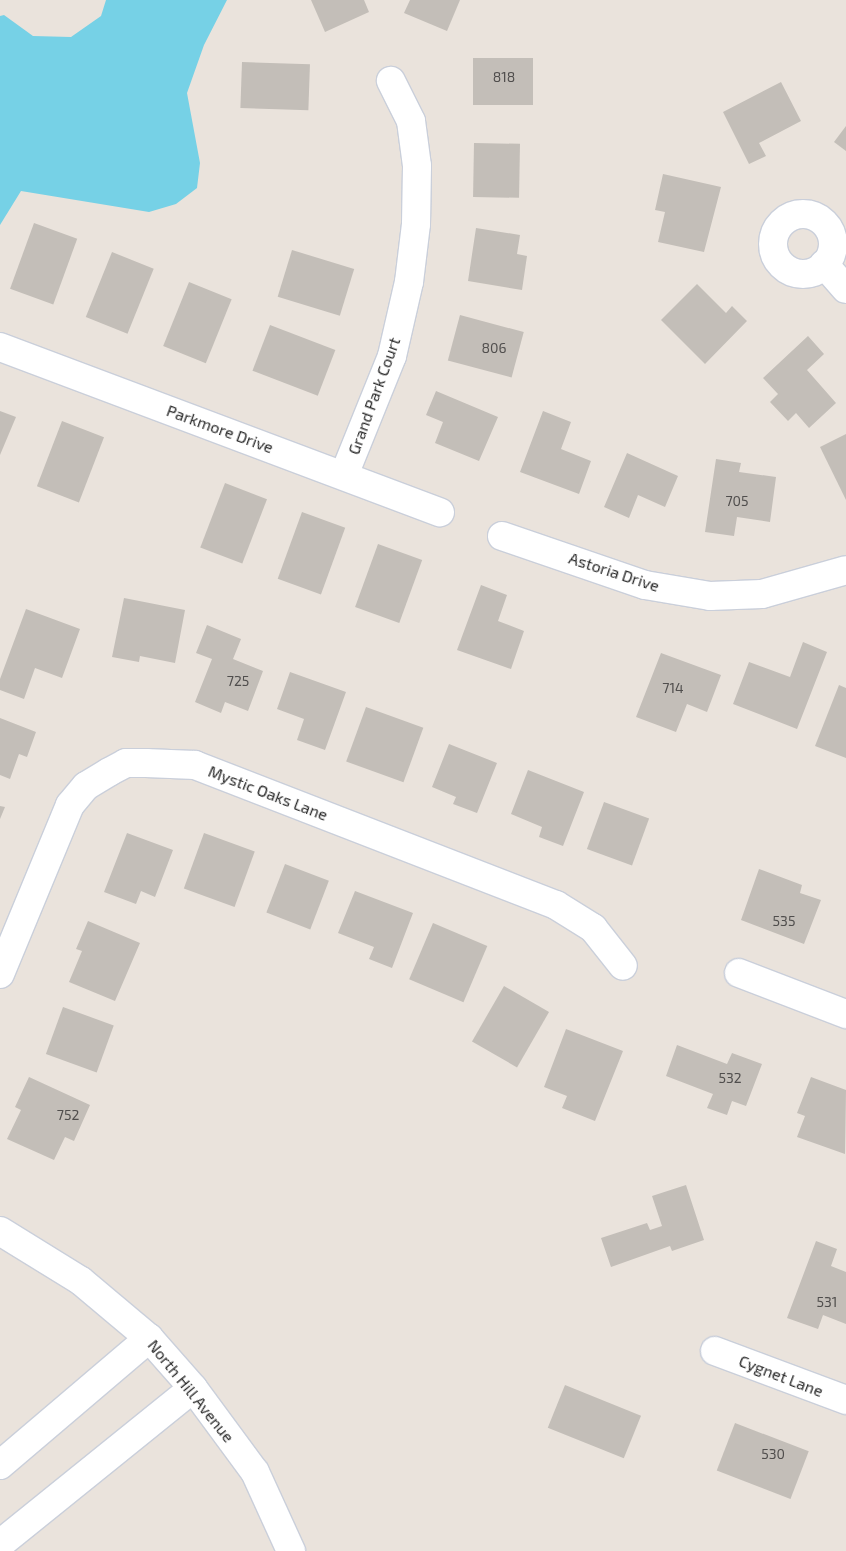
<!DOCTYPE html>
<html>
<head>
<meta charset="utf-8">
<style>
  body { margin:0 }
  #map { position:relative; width:846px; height:1551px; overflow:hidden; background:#eae3dc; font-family:"Exo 2",sans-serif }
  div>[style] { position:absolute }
  .water>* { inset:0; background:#76d1e6 }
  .building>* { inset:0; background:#c3beb8; transform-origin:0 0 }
  .roads { filter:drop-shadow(1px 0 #cacfda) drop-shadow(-1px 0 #cacfda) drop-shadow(0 1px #cacfda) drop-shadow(0 -1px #cacfda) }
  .minor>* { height:28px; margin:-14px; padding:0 14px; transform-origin:14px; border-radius:14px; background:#fff }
  .minor>.ring { margin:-14px; padding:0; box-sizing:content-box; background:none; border:28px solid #fff; border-radius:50% }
  span { translate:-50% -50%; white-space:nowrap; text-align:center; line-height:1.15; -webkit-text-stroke:4px #fff; paint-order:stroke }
  .number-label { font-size:14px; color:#504e4d }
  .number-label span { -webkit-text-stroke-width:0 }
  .street-label { font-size:16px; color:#292929 }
</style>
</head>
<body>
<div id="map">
  <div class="water">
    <i style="clip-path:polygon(106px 0,227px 0,204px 45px,187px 93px,200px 163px,197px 188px,176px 204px,149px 212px,21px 191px,0 225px,0 16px,4px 15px,33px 36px,71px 37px,101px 16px)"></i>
  </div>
  <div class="building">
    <i style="clip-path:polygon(311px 0,364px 0,369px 12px,325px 32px)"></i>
    <i style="clip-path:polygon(410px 0,460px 0,447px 31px,404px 13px)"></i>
    <i style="left:473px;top:58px;width:60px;height:47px"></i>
    <i style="left:242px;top:62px;width:68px;height:46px;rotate:2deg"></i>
    <i style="clip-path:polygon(781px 82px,801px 121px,759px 143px,766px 156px,749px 164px,723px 112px)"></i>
    <i style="clip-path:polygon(846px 126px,846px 151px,834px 142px)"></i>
    <i style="left:474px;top:143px;width:46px;height:54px;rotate:1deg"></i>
    <i style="clip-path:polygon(663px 174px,721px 187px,704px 252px,658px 242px,665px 212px,655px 210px)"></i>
    <i style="left:34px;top:223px;width:46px;height:70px;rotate:20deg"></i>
    <i style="clip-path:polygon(476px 228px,520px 235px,517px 254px,527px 256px,522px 290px,468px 281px)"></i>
    <i style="left:292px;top:250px;width:65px;height:49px;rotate:17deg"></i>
    <i style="left:112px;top:252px;width:45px;height:70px;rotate:22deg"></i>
    <i style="left:189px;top:282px;width:46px;height:69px;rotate:22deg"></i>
    <i style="clip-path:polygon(697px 284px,726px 313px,732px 306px,747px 321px,705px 364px,661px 320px)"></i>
    <i style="left:460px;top:315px;width:66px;height:47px;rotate:15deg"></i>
    <i style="left:270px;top:325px;width:70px;height:49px;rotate:21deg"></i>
    <i style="clip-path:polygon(808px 336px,824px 354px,807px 370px,836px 403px,809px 428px,796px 413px,788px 421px,770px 402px,778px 394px,763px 378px)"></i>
    <i style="clip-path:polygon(436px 391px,498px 417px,479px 461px,435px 443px,443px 422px,426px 415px)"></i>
    <i style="clip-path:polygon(0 411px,16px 417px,0 455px)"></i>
    <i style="clip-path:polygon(543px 411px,571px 422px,561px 449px,591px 461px,579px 494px,520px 472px)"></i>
    <i style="left:62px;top:421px;width:45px;height:70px;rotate:21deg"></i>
    <i style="clip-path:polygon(846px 434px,846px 500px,820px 447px)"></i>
    <i style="clip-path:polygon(627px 453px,678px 476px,665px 507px,638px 495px,629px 518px,604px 507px)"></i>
    <i style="clip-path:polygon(716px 459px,741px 463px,739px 472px,776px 477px,770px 522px,737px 517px,734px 536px,705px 532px)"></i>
    <i style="left:225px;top:483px;width:45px;height:69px;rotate:21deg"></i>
    <i style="left:302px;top:512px;width:46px;height:71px;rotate:20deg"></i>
    <i style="left:378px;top:544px;width:47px;height:67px;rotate:20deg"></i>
    <i style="clip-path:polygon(481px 585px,507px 595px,498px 621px,524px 631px,511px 669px,457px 650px)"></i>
    <i style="clip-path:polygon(124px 598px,185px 610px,175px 663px,140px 656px,139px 662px,112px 657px)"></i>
    <i style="clip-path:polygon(26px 609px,80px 629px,62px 678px,35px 668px,24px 699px,0 690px,0 679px)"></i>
    <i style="clip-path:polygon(207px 625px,241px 639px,233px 659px,263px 671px,248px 711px,225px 702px,221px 713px,195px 702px,212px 659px,196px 653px)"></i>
    <i style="clip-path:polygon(803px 642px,827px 652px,797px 729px,733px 704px,749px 662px,790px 677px)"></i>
    <i style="clip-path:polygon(661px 653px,721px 675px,707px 712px,687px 704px,676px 732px,636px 717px)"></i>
    <i style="clip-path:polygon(290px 672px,346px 692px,325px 750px,297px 740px,304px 719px,277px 709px)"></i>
    <i style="clip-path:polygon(839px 685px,846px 688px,846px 758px,815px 746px)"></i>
    <i style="left:366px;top:707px;width:61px;height:58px;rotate:20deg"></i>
    <i style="clip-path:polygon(0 718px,36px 732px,27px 757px,19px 754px,10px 779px,0 775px)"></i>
    <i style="clip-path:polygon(449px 744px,497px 763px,477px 813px,453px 804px,456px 797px,432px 787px)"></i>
    <i style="clip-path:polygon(528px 770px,584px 792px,563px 846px,539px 837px,542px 827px,511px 814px)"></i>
    <i style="left:604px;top:802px;width:48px;height:50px;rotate:20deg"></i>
    <i style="clip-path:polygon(0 806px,5px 807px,0 819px)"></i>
    <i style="clip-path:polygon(127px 833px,173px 850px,155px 897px,141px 891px,136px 904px,104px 892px)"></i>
    <i style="left:204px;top:833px;width:54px;height:59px;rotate:20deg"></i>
    <i style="left:285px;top:864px;width:47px;height:52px;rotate:21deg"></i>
    <i style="clip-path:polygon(759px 869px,802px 885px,800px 893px,821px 900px,804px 944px,741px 920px)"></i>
    <i style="clip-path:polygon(355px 891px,413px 913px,392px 968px,369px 959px,374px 947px,338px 933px)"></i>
    <i style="clip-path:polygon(88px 921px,140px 943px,115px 1001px,69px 982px,82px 951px,76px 949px)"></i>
    <i style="left:433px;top:923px;width:59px;height:61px;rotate:23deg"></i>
    <i style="left:504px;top:986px;width:52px;height:64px;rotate:30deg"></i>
    <i style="left:63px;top:1007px;width:54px;height:50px;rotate:20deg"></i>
    <i style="clip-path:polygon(566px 1029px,623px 1051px,595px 1121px,562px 1108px,567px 1096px,544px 1087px)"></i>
    <i style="clip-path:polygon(677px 1045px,727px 1064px,732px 1053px,762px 1064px,746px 1106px,732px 1101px,727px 1115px,707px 1108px,713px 1094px,666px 1076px)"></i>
    <i style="clip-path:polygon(29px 1077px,90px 1105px,74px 1141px,65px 1137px,54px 1160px,7px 1139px,21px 1110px,15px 1107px)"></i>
    <i style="clip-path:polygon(811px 1077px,846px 1090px,845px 1154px,797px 1137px,805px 1116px,797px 1113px)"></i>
    <i style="clip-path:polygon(686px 1185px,704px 1240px,672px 1251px,670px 1246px,611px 1267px,601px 1238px,647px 1223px,650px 1230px,662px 1226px,652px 1196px)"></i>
    <i style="clip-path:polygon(816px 1241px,837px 1249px,831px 1266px,846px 1272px,846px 1324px,823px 1315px,818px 1329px,787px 1318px)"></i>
    <i style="left:565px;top:1385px;width:82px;height:46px;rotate:22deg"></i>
    <i style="left:735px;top:1423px;width:79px;height:51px;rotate:21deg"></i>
  </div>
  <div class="roads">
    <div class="minor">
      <i class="ring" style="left:773px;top:214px;width:32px;height:32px"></i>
      <i style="left:824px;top:264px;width:33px;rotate:49deg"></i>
      <i style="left:0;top:347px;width:470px;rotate:20.6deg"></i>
      <i style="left:344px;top:475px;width:128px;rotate:-68deg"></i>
      <i style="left:392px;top:356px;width:76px;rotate:-77.1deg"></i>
      <i style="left:409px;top:282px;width:58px;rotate:-83.1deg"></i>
      <i style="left:416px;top:224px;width:58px;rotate:-89deg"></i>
      <i style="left:417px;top:166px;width:45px;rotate:-97.6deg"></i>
      <i style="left:411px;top:121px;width:45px;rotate:-116.6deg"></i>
      <i style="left:502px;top:536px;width:151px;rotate:18.9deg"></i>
      <i style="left:645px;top:585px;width:66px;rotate:9.6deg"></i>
      <i style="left:710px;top:596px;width:52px;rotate:-2.2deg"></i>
      <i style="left:762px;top:594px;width:87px;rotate:-15.9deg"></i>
      <i style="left:739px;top:973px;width:115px;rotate:21deg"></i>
      <i style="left:0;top:974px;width:183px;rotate:-67.5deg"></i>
      <i style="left:70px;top:805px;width:25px;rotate:-50deg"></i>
      <i style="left:86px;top:786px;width:27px;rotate:-31deg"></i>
      <i style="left:109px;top:772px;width:19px;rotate:-28deg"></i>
      <i style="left:126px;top:763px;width:20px"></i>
      <i style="left:146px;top:763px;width:49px;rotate:2.3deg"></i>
      <i style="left:195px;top:765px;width:387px;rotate:21.2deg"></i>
      <i style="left:556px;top:905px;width:44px;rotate:31.9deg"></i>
      <i style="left:593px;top:928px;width:48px;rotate:51.7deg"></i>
      <i style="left:0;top:1231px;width:95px;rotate:31.7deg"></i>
      <i style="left:81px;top:1281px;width:89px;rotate:40deg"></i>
      <i style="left:149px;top:1338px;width:67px;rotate:48.7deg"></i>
      <i style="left:193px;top:1388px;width:104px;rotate:53.6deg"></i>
      <i style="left:255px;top:1472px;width:87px;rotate:65.5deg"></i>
      <i style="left:715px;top:1351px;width:140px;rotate:20.5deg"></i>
      <i style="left:0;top:1465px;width:196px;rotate:-40.4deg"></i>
      <i style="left:0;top:1544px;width:248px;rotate:-38.9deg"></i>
    </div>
  </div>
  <div class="number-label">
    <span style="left:504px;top:77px">818</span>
    <span style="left:494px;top:348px">806</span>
    <span style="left:737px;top:501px">705</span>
    <span style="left:238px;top:681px">725</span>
    <span style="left:673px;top:688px">714</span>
    <span style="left:784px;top:921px">535</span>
    <span style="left:730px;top:1078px">532</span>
    <span style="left:68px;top:1115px">752</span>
    <span style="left:827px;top:1302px">531</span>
    <span style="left:773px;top:1454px">530</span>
  </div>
  <div class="street-label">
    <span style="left:374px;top:396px;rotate:-70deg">Grand Park Court</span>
    <span style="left:220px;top:429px;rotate:20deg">Parkmore Drive</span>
    <span style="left:614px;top:572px;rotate:18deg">Astoria Drive</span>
    <span style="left:268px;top:793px;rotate:21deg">Mystic Oaks Lane</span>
    <span style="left:781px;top:1376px;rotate:21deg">Cygnet Lane</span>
    <span style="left:191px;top:1391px;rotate:51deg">North Hill Avenue</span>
  </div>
</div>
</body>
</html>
